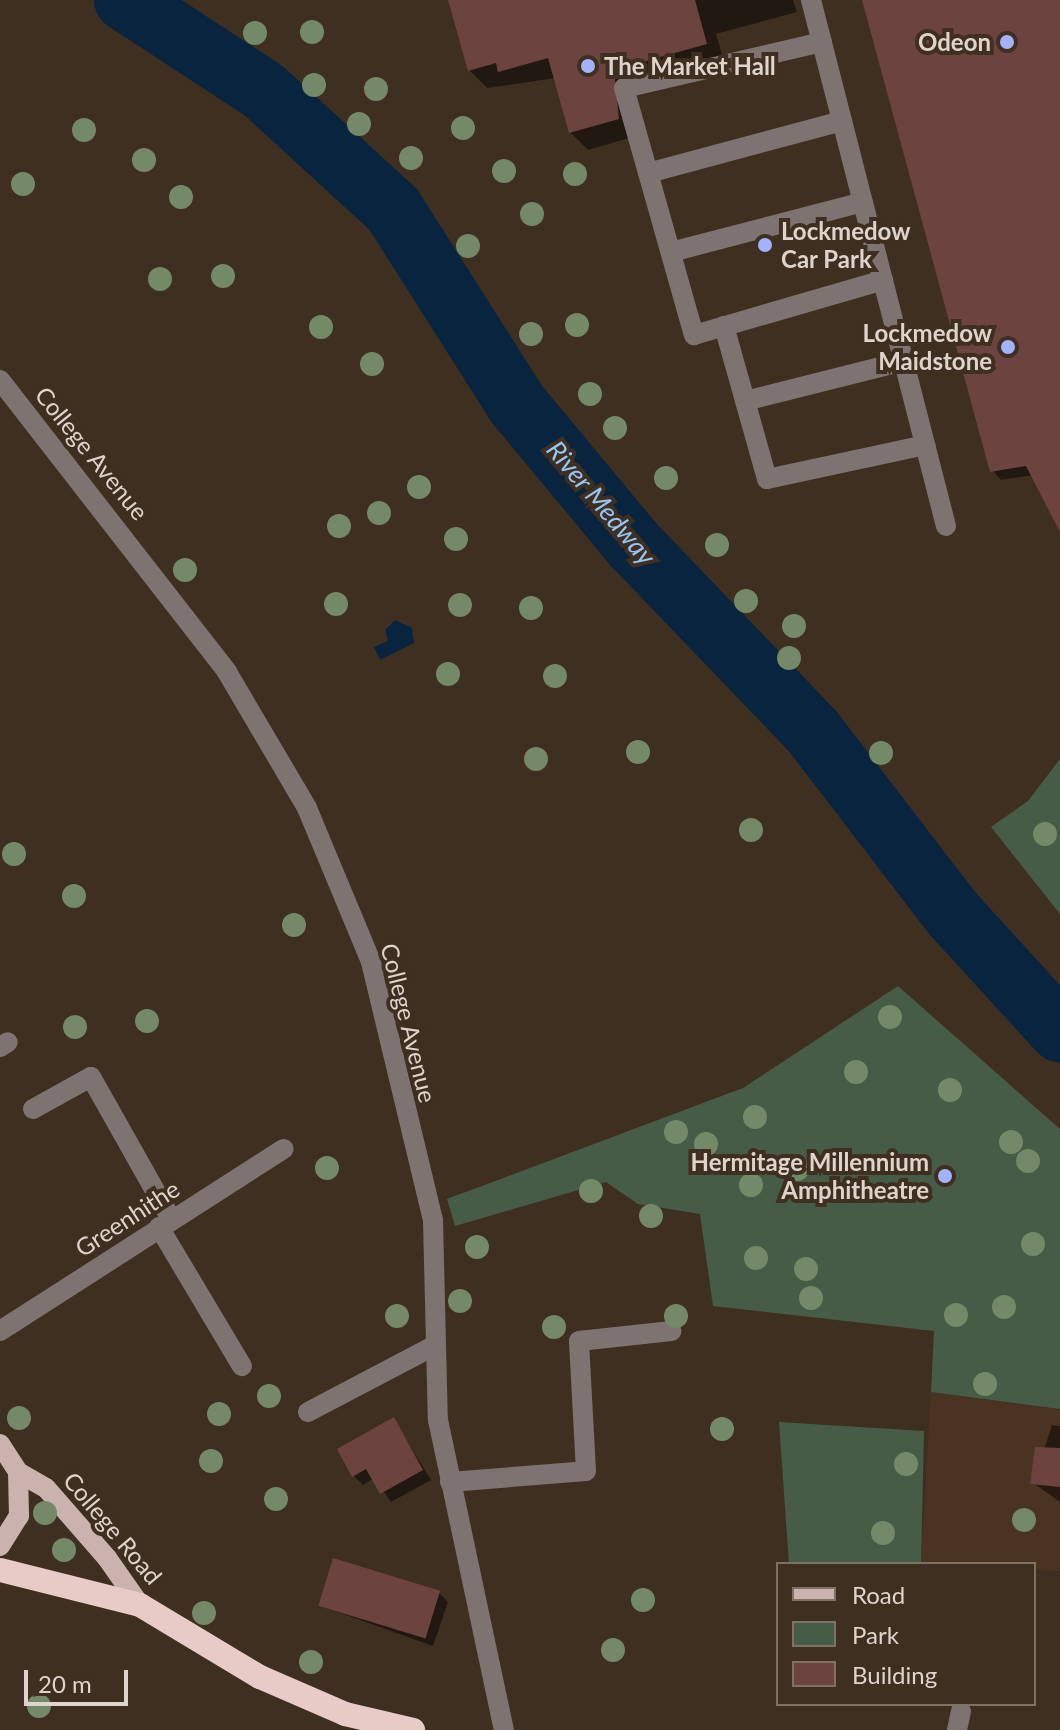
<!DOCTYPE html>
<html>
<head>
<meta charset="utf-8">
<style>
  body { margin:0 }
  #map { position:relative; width:1060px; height:1730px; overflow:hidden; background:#3f2f21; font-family:Lato,sans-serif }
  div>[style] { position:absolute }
  .built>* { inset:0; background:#4a3421 }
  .green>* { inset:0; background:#475c47 }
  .water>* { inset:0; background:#08243e }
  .shadow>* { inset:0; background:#0007 }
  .river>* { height:62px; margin:-31px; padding:0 31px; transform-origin:31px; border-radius:31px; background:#08243e }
  .building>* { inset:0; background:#6d433f; transform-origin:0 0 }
  .minor>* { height:20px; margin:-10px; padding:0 10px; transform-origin:10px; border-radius:10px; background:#7f7371 }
  .major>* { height:20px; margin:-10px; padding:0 10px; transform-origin:10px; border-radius:10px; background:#cab2ae }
  .highway>* { height:24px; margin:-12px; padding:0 12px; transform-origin:12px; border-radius:12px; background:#e8cbc6 }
  .trees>* { width:24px; height:24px; margin:-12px; border-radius:50%; background:#738967 }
  .dots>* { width:22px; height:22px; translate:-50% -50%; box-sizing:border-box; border:4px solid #3f2f21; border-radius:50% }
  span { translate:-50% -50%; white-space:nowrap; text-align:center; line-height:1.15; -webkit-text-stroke:8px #3f2f21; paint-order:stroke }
  .poi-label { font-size:24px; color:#dfd4cc; font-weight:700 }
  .right { translate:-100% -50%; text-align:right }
  .left { translate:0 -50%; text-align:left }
  .street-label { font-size:24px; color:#dfd4cc }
  .water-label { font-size:26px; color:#94c6f8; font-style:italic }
  .legend { position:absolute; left:776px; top:1562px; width:260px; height:144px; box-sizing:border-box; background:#3f2f21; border:2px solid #7f7165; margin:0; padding:10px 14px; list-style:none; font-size:24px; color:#dfd4cc }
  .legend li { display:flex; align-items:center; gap:16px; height:40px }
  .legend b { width:40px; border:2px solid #7f7165 }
  .scale { position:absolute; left:24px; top:1670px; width:104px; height:36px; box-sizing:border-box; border:4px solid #dfd4cc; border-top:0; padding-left:10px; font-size:24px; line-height:28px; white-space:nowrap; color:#dfd4cc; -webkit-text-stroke:6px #3f2f21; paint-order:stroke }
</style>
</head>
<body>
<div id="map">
  <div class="built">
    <i style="clip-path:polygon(931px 1392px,1060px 1410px,1060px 1571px,1034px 1570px,1034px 1564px,921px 1564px)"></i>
  </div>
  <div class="green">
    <i style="clip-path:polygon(1060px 759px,1060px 914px,991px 827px,1028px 801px)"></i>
    <i style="clip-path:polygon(898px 986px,1060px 1129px,1060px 1409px,931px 1392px,934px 1331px,713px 1306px,700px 1214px,638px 1204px,606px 1182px,455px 1226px,447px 1199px,743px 1088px)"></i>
    <i style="clip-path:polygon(779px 1422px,924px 1431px,921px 1564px,789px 1564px)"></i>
  </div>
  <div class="water">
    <i style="clip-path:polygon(395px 620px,412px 628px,414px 643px,380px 660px,374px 647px,388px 641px,385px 630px)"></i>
  </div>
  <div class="shadow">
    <i style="clip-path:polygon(456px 0,793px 0,797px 12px,716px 34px,724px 61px,630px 87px,636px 136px,588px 150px,570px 132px,556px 78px,487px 88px,469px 70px)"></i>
    <i style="clip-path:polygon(864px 0,1060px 0,1060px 528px,1033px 475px,1001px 480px,992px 470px)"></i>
    <i style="clip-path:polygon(394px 1420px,431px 1480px,391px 1502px,374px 1478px,363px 1485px,354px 1476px)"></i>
    <i style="clip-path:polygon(1052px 1425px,1060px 1426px,1060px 1502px,1033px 1483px)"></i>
    <i style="clip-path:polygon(439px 1593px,448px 1602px,433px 1646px,321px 1606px)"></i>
  </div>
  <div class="river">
    <i style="left:125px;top:0;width:166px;rotate:33.2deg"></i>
    <i style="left:264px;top:91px;width:175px;rotate:42.5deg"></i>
    <i style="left:393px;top:209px;width:230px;rotate:57.6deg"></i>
    <i style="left:516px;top:403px;width:185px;rotate:50.3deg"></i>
    <i style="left:634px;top:545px;width:260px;rotate:46.2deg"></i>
    <i style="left:814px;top:733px;width:228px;rotate:52.5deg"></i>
    <i style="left:953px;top:914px;width:159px;rotate:47.6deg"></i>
  </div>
  <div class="building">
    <i style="clip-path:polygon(448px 0,695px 0,707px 44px,614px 70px,619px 119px,569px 133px,548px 58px,498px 72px,496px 63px,468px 71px)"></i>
    <i style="clip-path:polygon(862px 0,1060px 0,1060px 532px,1026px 466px,990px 472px)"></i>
    <i style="clip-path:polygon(394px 1417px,423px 1470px,380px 1494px,366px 1469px,352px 1477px,337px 1449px)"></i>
    <i style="clip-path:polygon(1035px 1447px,1060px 1448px,1060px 1487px,1030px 1484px)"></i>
    <i style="left:333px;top:1558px;width:112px;height:50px;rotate:17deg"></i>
  </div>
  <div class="minor">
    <i style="left:811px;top:0;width:543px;rotate:75.61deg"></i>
    <i style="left:822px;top:42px;width:203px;rotate:166.9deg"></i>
    <i style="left:624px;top:88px;width:257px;rotate:74.2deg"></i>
    <i style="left:694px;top:335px;width:197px;rotate:-16.2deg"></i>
    <i style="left:648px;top:173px;width:201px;rotate:-15deg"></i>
    <i style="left:671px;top:252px;width:198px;rotate:-14.6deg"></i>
    <i style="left:724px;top:326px;width:159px;rotate:74.3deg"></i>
    <i style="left:767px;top:479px;width:162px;rotate:-12.1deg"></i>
    <i style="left:0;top:380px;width:370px;rotate:52.1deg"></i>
    <i style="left:227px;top:672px;width:158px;rotate:59.5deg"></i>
    <i style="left:307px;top:808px;width:167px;rotate:67.4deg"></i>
    <i style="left:371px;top:962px;width:266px;rotate:76.5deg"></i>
    <i style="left:433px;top:1221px;width:199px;rotate:88.6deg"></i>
    <i style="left:438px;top:1420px;width:317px;rotate:78deg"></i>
    <i style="left:745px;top:401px;width:164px;rotate:-14.1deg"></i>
    <i style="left:0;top:1047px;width:9px;rotate:-32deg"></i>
    <i style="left:33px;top:1109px;width:66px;rotate:-28.9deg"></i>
    <i style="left:91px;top:1077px;width:163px;rotate:60.6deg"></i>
    <i style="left:159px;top:1227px;width:162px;rotate:59.2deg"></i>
    <i style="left:0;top:1331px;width:337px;rotate:-32.7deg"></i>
    <i style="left:308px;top:1412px;width:140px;rotate:-27.7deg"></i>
    <i style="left:450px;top:1482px;width:136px;rotate:-4.6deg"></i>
    <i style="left:586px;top:1471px;width:130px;rotate:-93.1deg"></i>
    <i style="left:579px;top:1341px;width:93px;rotate:-6.2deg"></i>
    <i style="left:957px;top:1730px;width:19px;rotate:-78deg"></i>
  </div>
  <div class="major">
    <i style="left:0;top:1444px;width:33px;rotate:57deg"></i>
    <i style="left:18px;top:1472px;width:32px;rotate:30deg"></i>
    <i style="left:46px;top:1488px;width:93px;rotate:48.9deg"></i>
    <i style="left:107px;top:1558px;width:57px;rotate:54.9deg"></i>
    <i style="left:0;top:1546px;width:36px;rotate:-58deg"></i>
    <i style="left:19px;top:1516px;width:44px;rotate:-91.3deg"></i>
  </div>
  <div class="highway">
    <i style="left:0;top:1570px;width:144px;rotate:14deg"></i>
    <i style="left:140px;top:1605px;width:140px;rotate:31deg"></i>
    <i style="left:260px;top:1677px;width:93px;rotate:23.5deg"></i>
    <i style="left:345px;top:1714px;width:70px;rotate:13.2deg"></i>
  </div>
  <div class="trees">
    <i style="left:312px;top:32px"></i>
    <i style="left:255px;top:33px"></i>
    <i style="left:314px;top:85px"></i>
    <i style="left:376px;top:89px"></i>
    <i style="left:359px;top:124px"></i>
    <i style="left:463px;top:128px"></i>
    <i style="left:84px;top:130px"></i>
    <i style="left:411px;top:158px"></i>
    <i style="left:144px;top:160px"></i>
    <i style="left:504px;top:171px"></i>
    <i style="left:575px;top:174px"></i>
    <i style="left:23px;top:184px"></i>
    <i style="left:181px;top:197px"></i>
    <i style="left:532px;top:214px"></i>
    <i style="left:468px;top:246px"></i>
    <i style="left:223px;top:276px"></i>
    <i style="left:160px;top:279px"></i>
    <i style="left:577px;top:325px"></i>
    <i style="left:321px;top:327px"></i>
    <i style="left:531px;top:334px"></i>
    <i style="left:372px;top:364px"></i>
    <i style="left:590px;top:394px"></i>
    <i style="left:615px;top:428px"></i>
    <i style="left:666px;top:478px"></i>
    <i style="left:419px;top:487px"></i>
    <i style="left:379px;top:513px"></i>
    <i style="left:339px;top:526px"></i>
    <i style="left:456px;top:539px"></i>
    <i style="left:717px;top:545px"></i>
    <i style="left:185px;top:570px"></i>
    <i style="left:746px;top:601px"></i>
    <i style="left:336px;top:604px"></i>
    <i style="left:460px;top:605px"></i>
    <i style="left:531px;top:608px"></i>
    <i style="left:794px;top:626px"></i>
    <i style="left:789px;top:658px"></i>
    <i style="left:448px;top:674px"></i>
    <i style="left:555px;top:676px"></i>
    <i style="left:638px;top:752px"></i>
    <i style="left:881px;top:753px"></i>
    <i style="left:536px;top:759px"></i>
    <i style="left:751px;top:830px"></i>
    <i style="left:1045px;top:834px"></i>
    <i style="left:14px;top:854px"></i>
    <i style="left:74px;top:896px"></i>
    <i style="left:294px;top:925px"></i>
    <i style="left:890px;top:1017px"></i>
    <i style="left:147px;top:1021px"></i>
    <i style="left:75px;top:1027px"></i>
    <i style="left:856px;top:1072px"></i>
    <i style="left:950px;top:1090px"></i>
    <i style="left:755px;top:1117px"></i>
    <i style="left:676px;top:1132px"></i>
    <i style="left:1011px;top:1142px"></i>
    <i style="left:706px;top:1144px"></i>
    <i style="left:1028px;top:1161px"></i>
    <i style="left:327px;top:1168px"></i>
    <i style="left:797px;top:1169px"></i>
    <i style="left:751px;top:1185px"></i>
    <i style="left:591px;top:1191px"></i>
    <i style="left:651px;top:1216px"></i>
    <i style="left:1033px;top:1244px"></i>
    <i style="left:477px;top:1247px"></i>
    <i style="left:756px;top:1258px"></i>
    <i style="left:806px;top:1269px"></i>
    <i style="left:811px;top:1298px"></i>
    <i style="left:460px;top:1301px"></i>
    <i style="left:1004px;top:1307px"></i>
    <i style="left:956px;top:1315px"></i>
    <i style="left:397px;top:1316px"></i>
    <i style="left:676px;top:1316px"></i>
    <i style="left:554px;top:1327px"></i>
    <i style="left:985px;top:1384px"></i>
    <i style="left:269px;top:1396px"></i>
    <i style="left:219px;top:1414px"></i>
    <i style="left:19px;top:1418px"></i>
    <i style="left:722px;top:1429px"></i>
    <i style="left:211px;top:1461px"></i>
    <i style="left:906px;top:1464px"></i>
    <i style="left:276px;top:1499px"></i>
    <i style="left:45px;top:1513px"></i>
    <i style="left:1024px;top:1520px"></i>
    <i style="left:883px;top:1533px"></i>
    <i style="left:64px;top:1550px"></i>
    <i style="left:643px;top:1600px"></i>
    <i style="left:204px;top:1613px"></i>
    <i style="left:613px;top:1650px"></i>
    <i style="left:311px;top:1662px"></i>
    <i style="left:39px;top:1706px"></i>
  </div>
  <div class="dots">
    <i style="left:1007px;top:42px;background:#a3b2fc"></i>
    <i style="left:588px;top:66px;background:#a3b2fc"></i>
    <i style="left:765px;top:245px;background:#a3b2fc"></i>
    <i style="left:1008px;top:347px;background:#a3b2fc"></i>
    <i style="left:945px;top:1176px;background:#a3b2fc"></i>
  </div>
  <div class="poi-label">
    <span class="right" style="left:991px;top:42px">Odeon</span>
    <span class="left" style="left:604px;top:66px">The Market Hall</span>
    <span class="left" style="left:781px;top:245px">Lockmedow<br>Car Park</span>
    <span class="right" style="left:992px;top:347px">Lockmedow<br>Maidstone</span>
    <span class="right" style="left:929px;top:1176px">Hermitage Millennium<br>Amphitheatre</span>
  </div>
  <div class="street-label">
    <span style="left:92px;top:453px;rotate:51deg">College Avenue</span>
    <span style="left:409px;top:1023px;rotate:76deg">College Avenue</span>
    <span style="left:127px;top:1218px;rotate:-33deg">Greenhithe</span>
    <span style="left:113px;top:1528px;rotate:50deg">College Road</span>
  </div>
  <div class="water-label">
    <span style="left:601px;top:503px;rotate:50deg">River Medway</span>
  </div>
  <ul class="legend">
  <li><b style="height:10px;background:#cab2ae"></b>Road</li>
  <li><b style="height:22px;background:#475c47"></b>Park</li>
  <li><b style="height:22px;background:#6d433f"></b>Building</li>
  </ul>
  <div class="scale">20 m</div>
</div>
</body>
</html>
